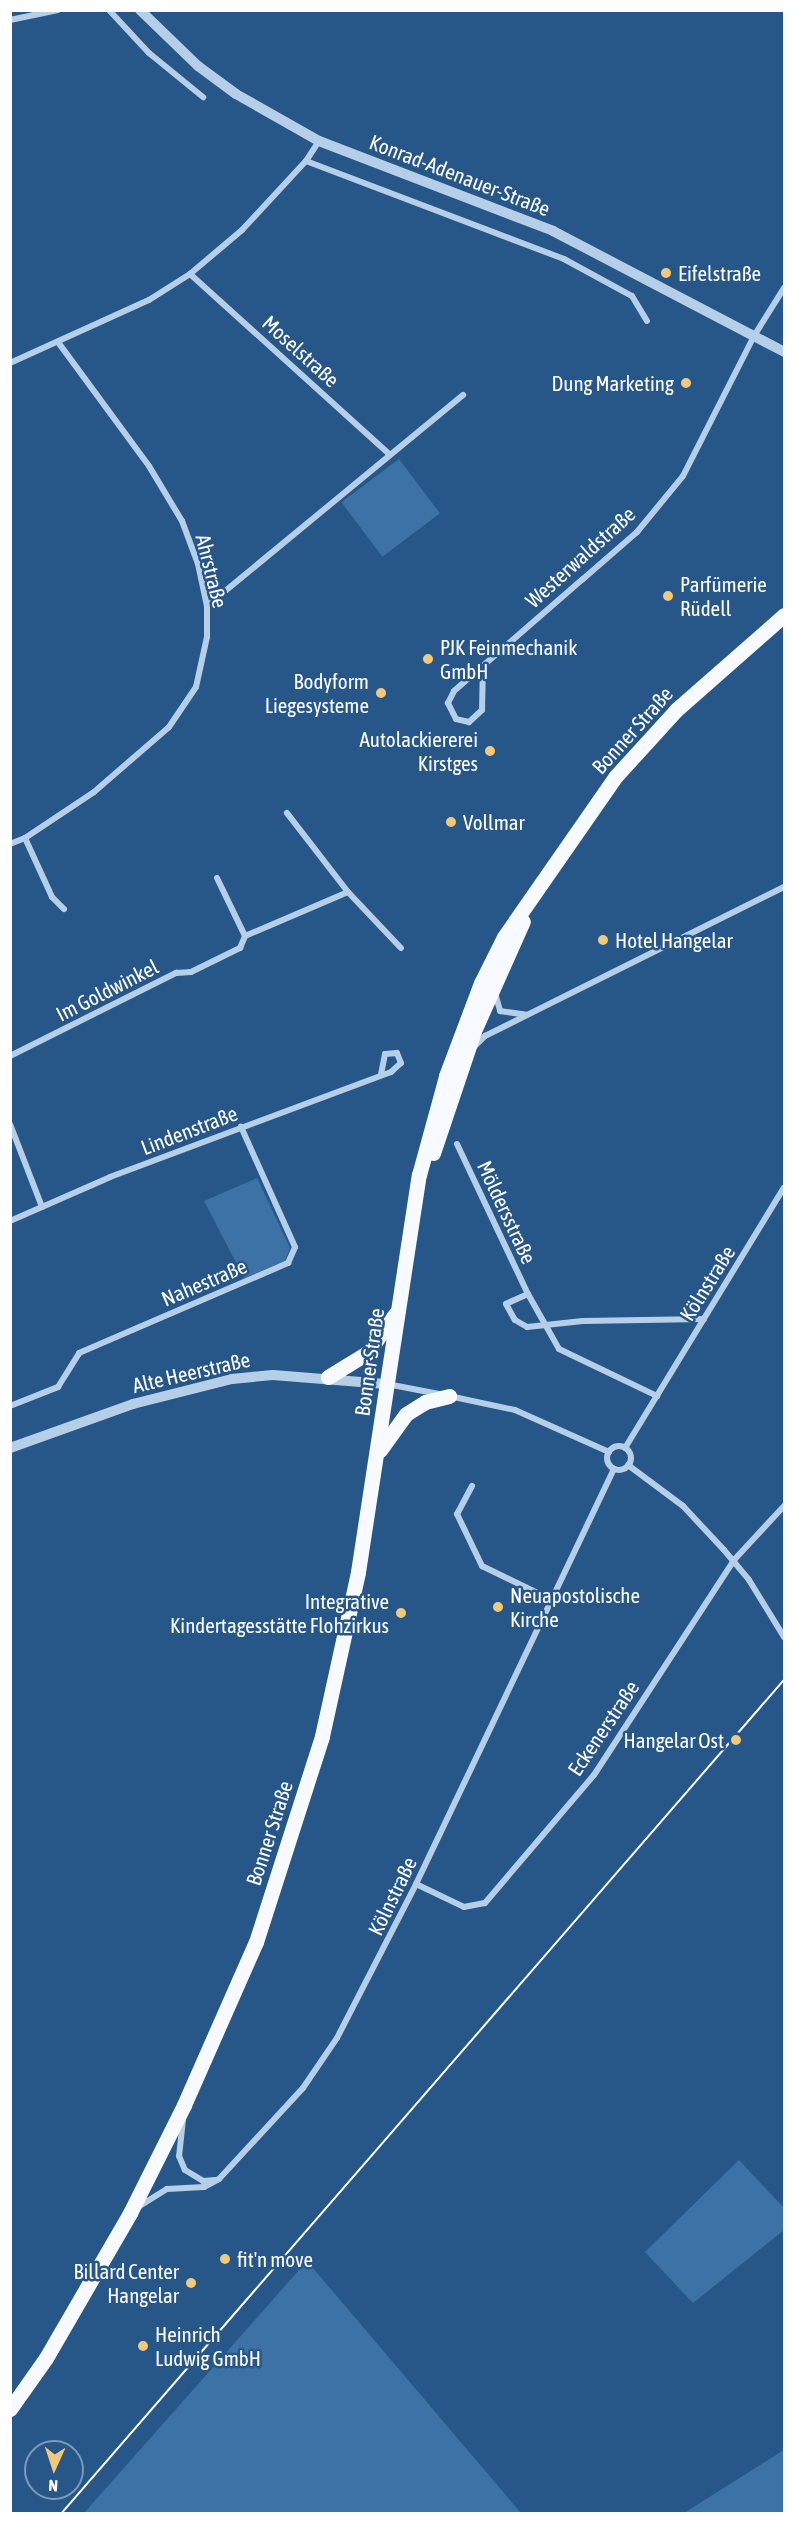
<!DOCTYPE html>
<html>
<head>
<meta charset="utf-8">
<style>
  body { margin:0 }
  #map { position:relative; width:795px; height:2524px; overflow:hidden; background:#275789; font-family:"Asap Condensed",sans-serif }
  div>[style] { position:absolute }
  .green>* { inset:0; background:#3c72a5; transform-origin:0 0 }
  .minor>* { height:6px; margin:-3px; padding:0 3px; transform-origin:3px; border-radius:3px; background:#b5cfe9 }
  .minor>.ring { margin:-3px; padding:0; box-sizing:content-box; background:none; border:6px solid #b5cfe9; border-radius:50% }
  .tertiary>* { height:10px; margin:-5px; padding:0 5px; transform-origin:5px; border-radius:5px; background:#b5cfe9 }
  .primary>* { height:15px; margin:-7.5px; padding:0 7.5px; transform-origin:7.5px; border-radius:7.5px; background:#f7fafe }
  .tram>* { height:1.5px; margin:-0.75px; padding:0 0.75px; transform-origin:0.75px; border-radius:0.75px; background:#fff }
  .dots>* { width:16px; height:16px; translate:-50% -50%; box-sizing:border-box; border:3px solid #275789; border-radius:50% }
  span { translate:-50% -50%; white-space:nowrap; text-align:center; line-height:1.15; -webkit-text-stroke:5px #275789; paint-order:stroke }
  .street-label { font-size:21px; color:#fff }
  .poi-label { font-size:21px; color:#fff }
  .left { translate:0 -50%; text-align:left }
  .right { translate:-100% -50%; text-align:right }
  .frame { position:absolute; inset:0; border:12px solid #fff; pointer-events:none }
  .north { position:absolute; left:24px; top:2440px; width:60px; height:60px; box-sizing:border-box; background:#275789; border:2px solid #7d9ab8; border-radius:50%; rotate:183deg; font-size:16px; font-weight:700; line-height:24px; text-align:center; color:#fff }
  .north::after { content:''; display:block; margin:auto; width:21px; height:27px; background:#f1c97a; clip-path:polygon(50% 0,100% 100%,50% 72%,0 100%) }
</style>
</head>
<body>
<div id="map">
  <div class="green">
    <i style="left:399px;top:459px;width:68px;height:72px;rotate:53deg"></i>
    <i style="clip-path:polygon(257px 1178px,290px 1248px,285px 1261px,244px 1278px,204px 1201px)"></i>
    <i style="clip-path:polygon(739px 2160px,784px 2208px,784px 2230px,693px 2303px,645px 2252px)"></i>
    <i style="clip-path:polygon(307px 2261px,521px 2513px,84px 2513px)"></i>
    <i style="clip-path:polygon(784px 2450px,784px 2513px,684px 2513px)"></i>
  </div>
  <div class="minor">
    <i style="left:109px;top:10px;width:59px;rotate:47.1deg"></i>
    <i style="left:149px;top:53px;width:70px;rotate:39.2deg"></i>
    <i style="left:10px;top:20px;width:49px;rotate:-11.8deg"></i>
    <i style="left:306px;top:161px;width:276px;rotate:20.8deg"></i>
    <i style="left:564px;top:259px;width:77px;rotate:28.6deg"></i>
    <i style="left:632px;top:296px;width:29px;rotate:59deg"></i>
    <i style="left:190px;top:274px;width:268px;rotate:42.1deg"></i>
    <i style="left:10px;top:363px;width:153px;rotate:-24.4deg"></i>
    <i style="left:149px;top:300px;width:49px;rotate:-32.4deg"></i>
    <i style="left:190px;top:274px;width:68px;rotate:-40.2deg"></i>
    <i style="left:242px;top:230px;width:94px;rotate:-47.2deg"></i>
    <i style="left:306px;top:161px;width:24px;rotate:-57deg"></i>
    <i style="left:207px;top:606px;width:332px;rotate:-39.5deg"></i>
    <i style="left:483px;top:666px;width:44px;rotate:91.3deg"></i>
    <i style="left:482px;top:710px;width:18px;rotate:137deg"></i>
    <i style="left:469px;top:722px;width:13px;rotate:-167deg"></i>
    <i style="left:456px;top:719px;width:18px;rotate:-117deg"></i>
    <i style="left:448px;top:703px;width:13px;rotate:-63deg"></i>
    <i style="left:454px;top:691px;width:171px;rotate:-41deg"></i>
    <i style="left:583px;top:579px;width:72px;rotate:-41deg"></i>
    <i style="left:637px;top:532px;width:72px;rotate:-50.6deg"></i>
    <i style="left:683px;top:476px;width:157px;rotate:-63.1deg"></i>
    <i style="left:754px;top:336px;width:57px;rotate:-58deg"></i>
    <i style="left:25px;top:838px;width:65px;rotate:65.4deg"></i>
    <i style="left:52px;top:897px;width:17px;rotate:45deg"></i>
    <i style="left:10px;top:844px;width:16px;rotate:-22deg"></i>
    <i style="left:25px;top:838px;width:83px;rotate:-33.7deg"></i>
    <i style="left:94px;top:792px;width:99px;rotate:-40.9deg"></i>
    <i style="left:169px;top:727px;width:48px;rotate:-56deg"></i>
    <i style="left:196px;top:687px;width:51px;rotate:-77.6deg"></i>
    <i style="left:207px;top:637px;width:31px;rotate:-90deg"></i>
    <i style="left:207px;top:606px;width:43px;rotate:-102.1deg"></i>
    <i style="left:198px;top:564px;width:46px;rotate:-110.4deg"></i>
    <i style="left:182px;top:521px;width:64px;rotate:-121deg"></i>
    <i style="left:149px;top:466px;width:154px;rotate:-126.3deg"></i>
    <i style="left:217px;top:878px;width:64px;rotate:64.2deg"></i>
    <i style="left:348px;top:892px;width:77px;rotate:46.6deg"></i>
    <i style="left:495px;top:993px;width:19px;rotate:74deg"></i>
    <i style="left:500px;top:1011px;width:27px;rotate:8deg"></i>
    <i style="left:474px;top:1047px;width:16px;rotate:-45deg"></i>
    <i style="left:485px;top:1036px;width:334px;rotate:-26.5deg"></i>
    <i style="left:10px;top:1056px;width:186px;rotate:-26.6deg"></i>
    <i style="left:176px;top:973px;width:15px;rotate:-4deg"></i>
    <i style="left:191px;top:972px;width:55px;rotate:-26.1deg"></i>
    <i style="left:240px;top:948px;width:13px;rotate:-67deg"></i>
    <i style="left:245px;top:936px;width:112px;rotate:-23.1deg"></i>
    <i style="left:348px;top:892px;width:100px;rotate:-127.7deg"></i>
    <i style="left:10px;top:1124px;width:89px;rotate:68.9deg"></i>
    <i style="left:457px;top:1144px;width:166px;rotate:64.7deg"></i>
    <i style="left:528px;top:1294px;width:63px;rotate:60.6deg"></i>
    <i style="left:559px;top:1349px;width:109px;rotate:25.6deg"></i>
    <i style="left:10px;top:1221px;width:109px;rotate:-23.7deg"></i>
    <i style="left:110px;top:1177px;width:300px;rotate:-20.5deg"></i>
    <i style="left:391px;top:1072px;width:13px;rotate:-42deg"></i>
    <i style="left:401px;top:1063px;width:11px;rotate:-112deg"></i>
    <i style="left:397px;top:1053px;width:12px;rotate:175deg"></i>
    <i style="left:385px;top:1054px;width:20px;rotate:101deg"></i>
    <i style="left:528px;top:1294px;width:24px;rotate:156deg"></i>
    <i style="left:506px;top:1304px;width:18px;rotate:61deg"></i>
    <i style="left:515px;top:1320px;width:14px;rotate:30deg"></i>
    <i style="left:527px;top:1327px;width:56px;rotate:-6.1deg"></i>
    <i style="left:583px;top:1321px;width:121px;rotate:-0.9deg"></i>
    <i style="left:387px;top:1384px;width:53px;rotate:10.9deg"></i>
    <i style="left:449px;top:1396px;width:67px;rotate:12deg"></i>
    <i style="left:515px;top:1410px;width:103px;rotate:24.1deg"></i>
    <i style="left:10px;top:1406px;width:52px;rotate:-21.6deg"></i>
    <i style="left:58px;top:1387px;width:40px;rotate:-58deg"></i>
    <i style="left:79px;top:1353px;width:228px;rotate:-23.3deg"></i>
    <i style="left:288px;top:1263px;width:17px;rotate:-66deg"></i>
    <i style="left:295px;top:1247px;width:132px;rotate:-114.2deg"></i>
    <i class="ring" style="left:607px;top:1446px;width:18px;height:18px"></i>
    <i style="left:625px;top:1448px;width:305px;rotate:-58.6deg"></i>
    <i style="left:628px;top:1465px;width:69px;rotate:36.7deg"></i>
    <i style="left:683px;top:1506px;width:60px;rotate:47deg"></i>
    <i style="left:724px;top:1550px;width:39px;rotate:50deg"></i>
    <i style="left:749px;top:1580px;width:67px;rotate:58.4deg"></i>
    <i style="left:472px;top:1486px;width:32px;rotate:118deg"></i>
    <i style="left:457px;top:1514px;width:58px;rotate:64.3deg"></i>
    <i style="left:482px;top:1566px;width:76px;rotate:25.9deg"></i>
    <i style="left:416px;top:1884px;width:53px;rotate:25.6deg"></i>
    <i style="left:464px;top:1907px;width:21px;rotate:-11deg"></i>
    <i style="left:485px;top:1903px;width:168px;rotate:-49.6deg"></i>
    <i style="left:594px;top:1775px;width:257px;rotate:-56.9deg"></i>
    <i style="left:734px;top:1560px;width:74px;rotate:-47.2deg"></i>
    <i style="left:183px;top:2119px;width:37px;rotate:96deg"></i>
    <i style="left:179px;top:2156px;width:15px;rotate:67deg"></i>
    <i style="left:185px;top:2170px;width:21px;rotate:31deg"></i>
    <i style="left:203px;top:2181px;width:12px;rotate:-5deg"></i>
    <i style="left:138px;top:2207px;width:34px;rotate:-32deg"></i>
    <i style="left:167px;top:2189px;width:37px;rotate:-3deg"></i>
    <i style="left:204px;top:2187px;width:17px;rotate:-28deg"></i>
    <i style="left:219px;top:2179px;width:124px;rotate:-47.3deg"></i>
    <i style="left:303px;top:2088px;width:60px;rotate:-55.8deg"></i>
    <i style="left:337px;top:2038px;width:173px;rotate:-62.8deg"></i>
    <i style="left:416px;top:1884px;width:460px;rotate:-64.5deg"></i>
  </div>
  <div class="tertiary">
    <i style="left:140px;top:10px;width:81px;rotate:44deg"></i>
    <i style="left:198px;top:66px;width:47px;rotate:36.4deg"></i>
    <i style="left:236px;top:94px;width:95px;rotate:29.5deg"></i>
    <i style="left:319px;top:141px;width:251px;rotate:21deg"></i>
    <i style="left:553px;top:231px;width:261px;rotate:27.6deg"></i>
    <i style="left:10px;top:1448px;width:131px;rotate:-19.7deg"></i>
    <i style="left:133px;top:1404px;width:102px;rotate:-14.2deg"></i>
    <i style="left:232px;top:1379px;width:41px;rotate:-5.6deg"></i>
    <i style="left:273px;top:1375px;width:113px;rotate:4.6deg"></i>
  </div>
  <div class="primary">
    <i style="left:433px;top:1153px;width:129px;rotate:-71.4deg"></i>
    <i style="left:474px;top:1031px;width:120px;rotate:-66deg"></i>
    <i style="left:328px;top:1377px;width:46px;rotate:-31.6deg"></i>
    <i style="left:367px;top:1353px;width:49px;rotate:-54.1deg"></i>
    <i style="left:380px;top:1450px;width:44px;rotate:-54.2deg"></i>
    <i style="left:406px;top:1414px;width:22px;rotate:-32deg"></i>
    <i style="left:425px;top:1402px;width:25px;rotate:-14deg"></i>
    <i style="left:10px;top:2409px;width:62px;rotate:-54.8deg"></i>
    <i style="left:46px;top:2358px;width:168px;rotate:-59.9deg"></i>
    <i style="left:130px;top:2213px;width:121px;rotate:-63.4deg"></i>
    <i style="left:184px;top:2105px;width:178px;rotate:-66.2deg"></i>
    <i style="left:256px;top:1942px;width:216px;rotate:-72.2deg"></i>
    <i style="left:322px;top:1736px;width:168px;rotate:-77.6deg"></i>
    <i style="left:358px;top:1572px;width:402px;rotate:-81.3deg"></i>
    <i style="left:419px;top:1175px;width:103px;rotate:-74.7deg"></i>
    <i style="left:446px;top:1076px;width:99px;rotate:-69.4deg"></i>
    <i style="left:481px;top:983px;width:51px;rotate:-63.4deg"></i>
    <i style="left:504px;top:937px;width:196px;rotate:-55.2deg"></i>
    <i style="left:616px;top:776px;width:89px;rotate:-47.7deg"></i>
    <i style="left:676px;top:710px;width:144px;rotate:-41.3deg"></i>
  </div>
  <div class="tram">
    <i style="left:61px;top:2514px;width:1104px;rotate:-49.08deg"></i>
  </div>
  <div class="dots">
    <i style="left:666px;top:273px;background:#f1c97a"></i>
    <i style="left:686px;top:383px;background:#f1c97a"></i>
    <i style="left:668px;top:596px;background:#f1c97a"></i>
    <i style="left:428px;top:659px;background:#f1c97a"></i>
    <i style="left:381px;top:693px;background:#f1c97a"></i>
    <i style="left:490px;top:751px;background:#f1c97a"></i>
    <i style="left:451px;top:822px;background:#f1c97a"></i>
    <i style="left:603px;top:940px;background:#f1c97a"></i>
    <i style="left:498px;top:1607px;background:#f1c97a"></i>
    <i style="left:401px;top:1613px;background:#f1c97a"></i>
    <i style="left:736px;top:1740px;background:#f1c97a"></i>
    <i style="left:225px;top:2259px;background:#f1c97a"></i>
    <i style="left:191px;top:2283px;background:#f1c97a"></i>
    <i style="left:143px;top:2346px;background:#f1c97a"></i>
  </div>
  <div class="street-label">
    <span style="left:460px;top:175px;rotate:21deg">Konrad-Adenauer-Straße</span>
    <span style="left:301px;top:351px;rotate:42deg">Moselstraße</span>
    <span style="left:580px;top:557px;rotate:-42deg">Westerwaldstraße</span>
    <span style="left:212px;top:571px;rotate:76deg">Ahrstraße</span>
    <span style="left:632px;top:730px;rotate:-48deg">Bonner Straße</span>
    <span style="left:107px;top:990px;rotate:-27deg">Im Goldwinkel</span>
    <span style="left:189px;top:1130px;rotate:-21deg">Lindenstraße</span>
    <span style="left:507px;top:1212px;rotate:65deg">Möldersstraße</span>
    <span style="left:204px;top:1282px;rotate:-23deg">Nahestraße</span>
    <span style="left:707px;top:1283px;rotate:-58deg">Kölnstraße</span>
    <span style="left:369px;top:1362px;rotate:-82deg">Bonner Straße</span>
    <span style="left:191px;top:1372px;rotate:-13deg">Alte Heerstraße</span>
    <span style="left:603px;top:1728px;rotate:-56deg">Eckenerstraße</span>
    <span style="left:269px;top:1833px;rotate:-72deg">Bonner Straße</span>
    <span style="left:392px;top:1896px;rotate:-64deg">Kölnstraße</span>
  </div>
  <div class="poi-label">
    <span class="left" style="left:678px;top:273px">Eifelstraße</span>
    <span class="right" style="left:674px;top:383px">Dung Marketing</span>
    <span class="left" style="left:680px;top:596px">Parfümerie<br>Rüdell</span>
    <span class="left" style="left:440px;top:659px">PJK Feinmechanik<br>GmbH</span>
    <span class="right" style="left:369px;top:693px">Bodyform<br>Liegesysteme</span>
    <span class="right" style="left:478px;top:751px">Autolackiererei<br>Kirstges</span>
    <span class="left" style="left:463px;top:822px">Vollmar</span>
    <span class="left" style="left:615px;top:940px">Hotel Hangelar</span>
    <span class="left" style="left:510px;top:1607px">Neuapostolische<br>Kirche</span>
    <span class="right" style="left:389px;top:1613px">Integrative<br>Kindertagesstätte Flohzirkus</span>
    <span class="right" style="left:724px;top:1740px">Hangelar Ost</span>
    <span class="left" style="left:237px;top:2259px">fit'n move</span>
    <span class="right" style="left:179px;top:2283px">Billard Center<br>Hangelar</span>
    <span class="left" style="left:155px;top:2346px">Heinrich<br>Ludwig GmbH</span>
  </div>
  <div class="frame"></div>
  <div class="north">N</div>
</div>
</body>
</html>
